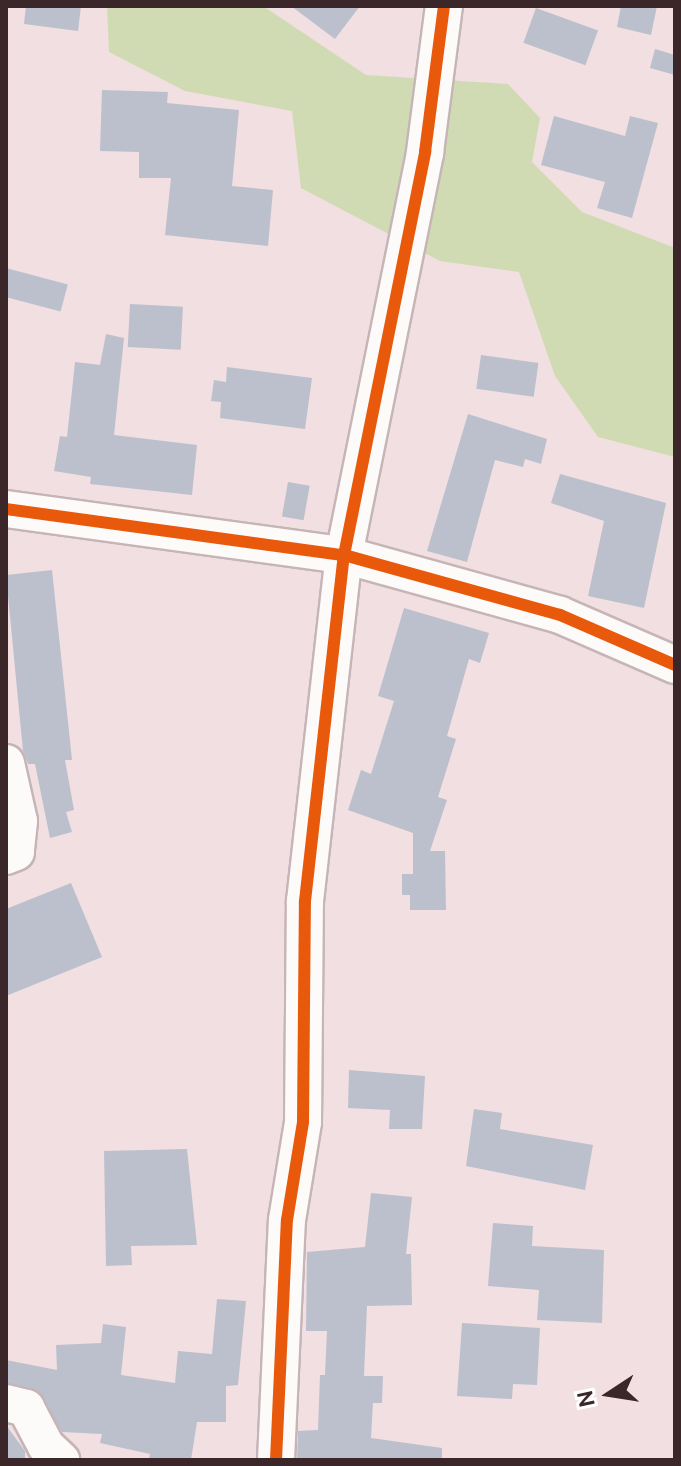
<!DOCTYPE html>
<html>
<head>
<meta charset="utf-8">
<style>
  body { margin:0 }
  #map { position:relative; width:681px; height:1466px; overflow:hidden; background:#f1dfe1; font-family:Ubuntu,sans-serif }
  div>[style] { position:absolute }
  .green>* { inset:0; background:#d0dbb3 }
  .building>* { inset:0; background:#bcc0cd; transform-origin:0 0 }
  .roads { filter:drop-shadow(2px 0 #c6b5b7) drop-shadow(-2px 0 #c6b5b7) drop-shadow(0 2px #c6b5b7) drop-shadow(0 -2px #c6b5b7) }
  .minor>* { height:36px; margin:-18px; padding:0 18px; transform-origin:18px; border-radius:18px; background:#fdfafa }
  .cycleway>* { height:12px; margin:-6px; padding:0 6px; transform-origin:6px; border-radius:6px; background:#e8590c }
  span { translate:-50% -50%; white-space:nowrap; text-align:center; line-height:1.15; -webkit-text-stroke:8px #fff; paint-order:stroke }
  .frame { position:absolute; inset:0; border:8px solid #3b262a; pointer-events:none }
  .north { position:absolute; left:569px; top:1354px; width:80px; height:80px; -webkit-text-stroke:6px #fff; paint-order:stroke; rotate:258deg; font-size:22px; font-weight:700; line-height:32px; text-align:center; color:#3b262a }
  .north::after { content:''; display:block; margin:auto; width:28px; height:36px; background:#3b262a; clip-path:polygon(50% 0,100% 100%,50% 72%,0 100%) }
</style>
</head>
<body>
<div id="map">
  <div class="green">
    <i style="clip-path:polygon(107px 6px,263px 6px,366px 75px,508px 84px,540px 118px,532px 162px,582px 212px,675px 248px,675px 457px,598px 437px,555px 376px,519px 272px,440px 261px,301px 188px,292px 111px,185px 91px,109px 52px)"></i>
  </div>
  <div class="building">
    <i style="clip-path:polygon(26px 6px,81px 6px,78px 31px,24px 24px)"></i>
    <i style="clip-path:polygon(291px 6px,360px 6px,335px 39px)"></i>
    <i style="clip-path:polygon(621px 6px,657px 6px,651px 35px,617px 27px)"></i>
    <i style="left:536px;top:8px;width:66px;height:37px;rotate:20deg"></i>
    <i style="clip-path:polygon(655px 49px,675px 55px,675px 75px,650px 68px)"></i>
    <i style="clip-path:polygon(102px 90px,168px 92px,167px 103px,239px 110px,232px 186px,273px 190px,268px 246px,165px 235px,171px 178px,139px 178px,139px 152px,100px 151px)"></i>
    <i style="clip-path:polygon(554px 116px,625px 136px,630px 116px,658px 123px,632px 218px,597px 208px,605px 182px,541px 165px)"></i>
    <i style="left:6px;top:268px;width:64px;height:28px;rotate:15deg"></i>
    <i style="left:130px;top:304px;width:53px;height:43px;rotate:3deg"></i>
    <i style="clip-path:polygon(106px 334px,124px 338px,114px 435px,197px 445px,192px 495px,90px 484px,91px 477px,54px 471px,60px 436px,67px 437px,75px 362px,100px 365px)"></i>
    <i style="left:481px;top:355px;width:58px;height:34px;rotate:8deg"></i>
    <i style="clip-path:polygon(227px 367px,312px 378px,305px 429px,220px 418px,221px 402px,211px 401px,214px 380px,226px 382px)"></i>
    <i style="clip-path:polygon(468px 414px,547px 439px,541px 464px,525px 459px,523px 467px,495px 460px,467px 562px,427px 551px)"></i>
    <i style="clip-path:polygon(560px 474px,666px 503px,644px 608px,588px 596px,604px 521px,551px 503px)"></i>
    <i style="left:288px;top:482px;width:22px;height:35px;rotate:10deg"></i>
    <i style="clip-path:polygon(52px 570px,72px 760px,65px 760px,74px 810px,66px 812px,72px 832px,50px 838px,35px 764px,28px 764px,23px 751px,6px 575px)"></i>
    <i style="clip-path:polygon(404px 608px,489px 633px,480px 663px,469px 659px,447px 736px,456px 739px,438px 797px,447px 800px,430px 851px,445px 851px,446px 910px,410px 910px,410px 895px,402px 895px,402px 874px,413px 874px,413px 833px,348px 810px,361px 770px,371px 774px,394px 701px,378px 696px)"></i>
    <i style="clip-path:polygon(71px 883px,102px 957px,6px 996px,6px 909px)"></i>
    <i style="clip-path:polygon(349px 1070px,425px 1076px,422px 1129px,389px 1129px,390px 1110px,348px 1108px)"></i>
    <i style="clip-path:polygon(474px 1109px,502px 1113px,500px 1129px,593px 1145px,585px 1190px,466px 1166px)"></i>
    <i style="clip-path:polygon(187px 1149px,197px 1245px,131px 1246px,132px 1265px,106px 1266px,104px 1151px)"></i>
    <i style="clip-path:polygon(371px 1193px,412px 1197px,406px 1254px,411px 1254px,412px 1305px,367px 1306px,364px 1376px,383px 1376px,382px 1403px,373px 1403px,371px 1438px,442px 1448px,442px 1460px,297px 1460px,298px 1431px,318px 1430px,320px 1375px,325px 1375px,327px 1331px,306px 1331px,307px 1252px,365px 1247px)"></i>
    <i style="clip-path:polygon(493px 1223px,533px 1226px,532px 1246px,604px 1250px,602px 1323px,537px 1320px,539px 1290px,488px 1286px)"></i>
    <i style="clip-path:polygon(217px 1299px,246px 1301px,238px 1385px,226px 1386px,226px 1422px,197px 1422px,191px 1460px,149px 1460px,150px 1454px,100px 1443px,102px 1434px,62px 1432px,39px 1392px,6px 1383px,6px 1360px,57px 1370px,56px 1345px,101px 1343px,103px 1324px,126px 1327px,121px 1375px,175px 1383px,178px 1351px,212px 1354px)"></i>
    <i style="clip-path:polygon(462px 1323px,540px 1328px,537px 1385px,513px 1384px,512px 1399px,457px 1396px)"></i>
    <i style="clip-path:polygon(6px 1425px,25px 1451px,25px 1460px,6px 1460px)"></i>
  </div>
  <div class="roads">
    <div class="minor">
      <i style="left:6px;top:509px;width:341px;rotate:7.8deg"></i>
      <i style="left:344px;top:555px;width:224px;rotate:15.5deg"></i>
      <i style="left:560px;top:615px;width:125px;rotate:23.5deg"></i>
      <i style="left:6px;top:763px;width:59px;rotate:77.4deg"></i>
      <i style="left:19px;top:821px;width:31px;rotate:96deg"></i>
      <i style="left:16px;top:852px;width:11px;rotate:158deg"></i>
      <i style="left:6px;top:1403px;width:21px;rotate:14deg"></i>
      <i style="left:26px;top:1408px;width:43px;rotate:62.2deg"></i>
      <i style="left:46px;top:1446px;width:21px;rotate:43deg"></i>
      <i style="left:276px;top:1460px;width:240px;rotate:-87.4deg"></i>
      <i style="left:287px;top:1220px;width:99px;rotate:-80.7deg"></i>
      <i style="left:303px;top:1122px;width:221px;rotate:-89.5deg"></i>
      <i style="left:305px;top:901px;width:348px;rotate:-83.6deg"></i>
      <i style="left:344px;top:555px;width:411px;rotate:-78.6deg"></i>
      <i style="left:425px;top:152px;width:147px;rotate:-82.6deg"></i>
    </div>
  </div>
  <div class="cycleway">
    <i style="left:6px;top:509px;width:341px;rotate:7.8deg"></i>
    <i style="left:344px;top:555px;width:224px;rotate:15.5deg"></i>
    <i style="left:560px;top:615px;width:125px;rotate:23.5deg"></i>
    <i style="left:276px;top:1460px;width:240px;rotate:-87.4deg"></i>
    <i style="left:287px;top:1220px;width:99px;rotate:-80.7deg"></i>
    <i style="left:303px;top:1122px;width:221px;rotate:-89.5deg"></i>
    <i style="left:305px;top:901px;width:348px;rotate:-83.6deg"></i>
    <i style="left:344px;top:555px;width:411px;rotate:-78.6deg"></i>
    <i style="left:425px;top:152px;width:147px;rotate:-82.6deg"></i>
  </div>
  <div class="frame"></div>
  <div class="north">N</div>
</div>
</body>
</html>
